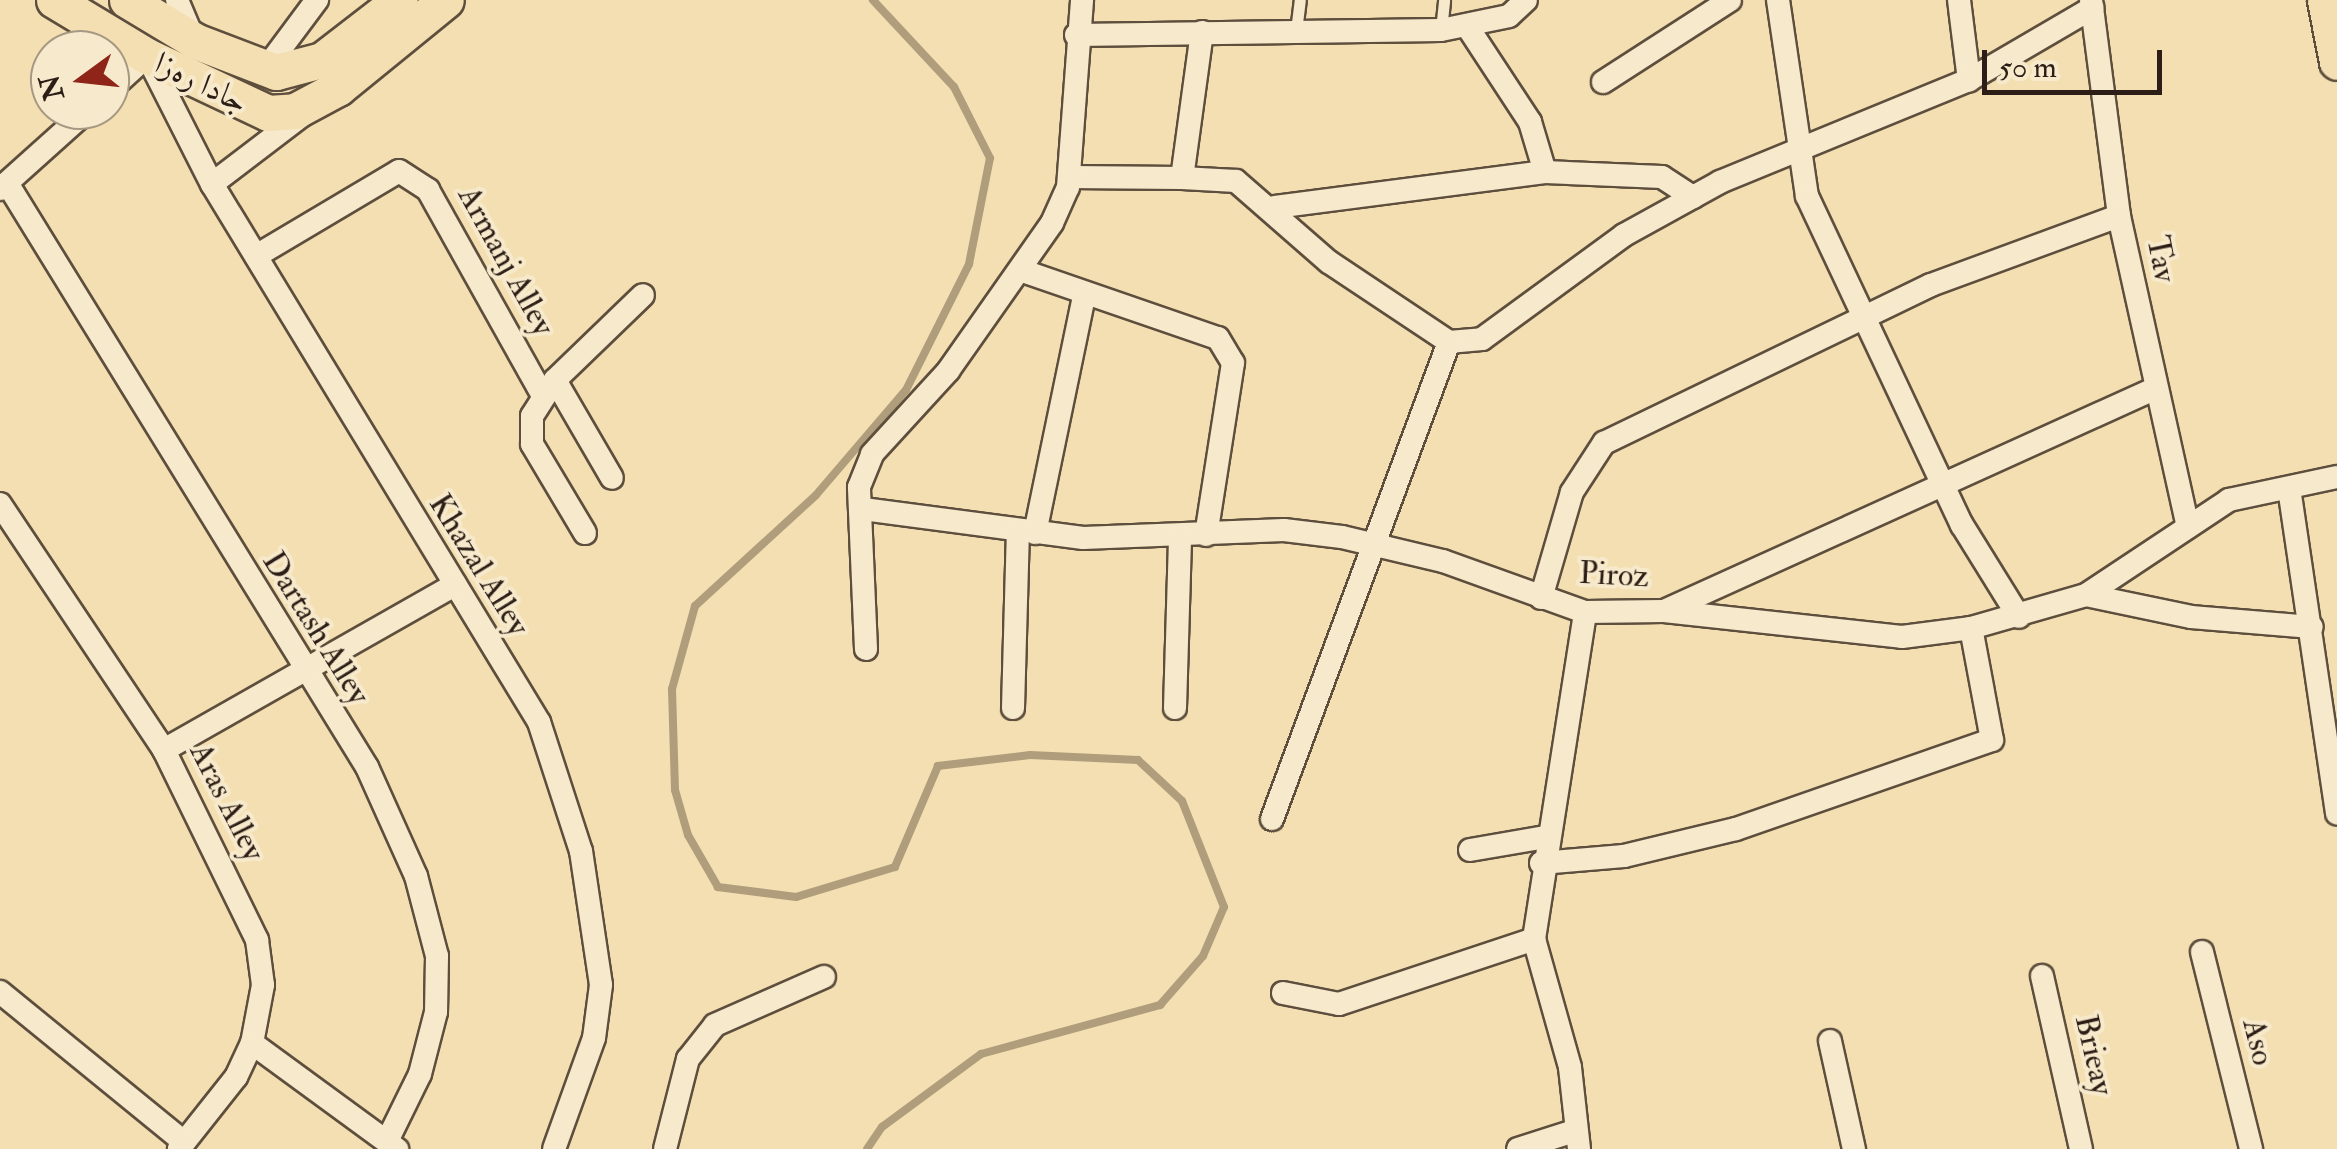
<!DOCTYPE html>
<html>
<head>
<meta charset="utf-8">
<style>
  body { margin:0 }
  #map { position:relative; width:2337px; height:1149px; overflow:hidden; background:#f3dfb1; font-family:"IM FELL Double Pica",Amiri,serif }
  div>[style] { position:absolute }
  .stream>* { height:8px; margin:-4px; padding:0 4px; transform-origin:4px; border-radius:4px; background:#af9d7c }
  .roads { filter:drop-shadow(2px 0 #5e4e3d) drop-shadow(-2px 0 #5e4e3d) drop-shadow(0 2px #5e4e3d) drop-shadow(0 -2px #5e4e3d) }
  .lane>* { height:11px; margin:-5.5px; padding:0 5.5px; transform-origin:5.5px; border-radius:5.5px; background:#f7eacc }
  .street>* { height:22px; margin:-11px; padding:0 11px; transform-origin:11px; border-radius:11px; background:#f7eacc }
  .primary>* { height:35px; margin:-17.5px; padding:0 17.5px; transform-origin:17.5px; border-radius:17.5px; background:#f3dfb1 }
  span { translate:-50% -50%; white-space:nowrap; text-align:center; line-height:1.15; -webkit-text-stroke:8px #f7eacc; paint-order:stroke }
  .street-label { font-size:32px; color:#2c1e16 }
  .north { position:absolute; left:30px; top:30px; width:100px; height:100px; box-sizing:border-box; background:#f7eacc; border:2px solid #a69883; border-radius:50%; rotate:255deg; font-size:28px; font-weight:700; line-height:40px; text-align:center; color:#2c1e16 }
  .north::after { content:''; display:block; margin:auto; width:35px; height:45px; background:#8f2418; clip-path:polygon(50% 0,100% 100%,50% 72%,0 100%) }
  .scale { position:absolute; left:1982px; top:50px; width:180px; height:45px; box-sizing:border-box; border:5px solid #2c1e16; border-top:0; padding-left:12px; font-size:30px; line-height:35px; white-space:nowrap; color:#2c1e16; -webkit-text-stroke:8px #f7eacc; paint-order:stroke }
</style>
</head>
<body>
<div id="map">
  <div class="stream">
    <i style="left:867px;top:1149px;width:27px;rotate:-56deg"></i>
    <i style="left:882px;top:1127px;width:123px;rotate:-36.4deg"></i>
    <i style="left:981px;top:1054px;width:186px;rotate:-15.3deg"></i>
    <i style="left:1160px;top:1005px;width:65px;rotate:-48.7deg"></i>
    <i style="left:1203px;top:956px;width:53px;rotate:-66.8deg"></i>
    <i style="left:1224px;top:907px;width:114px;rotate:-111.6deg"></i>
    <i style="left:1182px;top:801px;width:60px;rotate:-137deg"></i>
    <i style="left:1138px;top:760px;width:108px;rotate:-177.3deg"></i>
    <i style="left:1030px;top:755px;width:93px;rotate:173.2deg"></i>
    <i style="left:938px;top:766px;width:110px;rotate:113.1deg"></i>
    <i style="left:895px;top:867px;width:103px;rotate:163.1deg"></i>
    <i style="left:796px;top:897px;width:79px;rotate:-172.7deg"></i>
    <i style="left:718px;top:887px;width:60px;rotate:-120deg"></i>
    <i style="left:688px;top:835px;width:47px;rotate:-106.1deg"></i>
    <i style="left:675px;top:790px;width:101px;rotate:-91.7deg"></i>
    <i style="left:672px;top:689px;width:86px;rotate:-74.5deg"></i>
    <i style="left:695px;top:606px;width:164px;rotate:-42.5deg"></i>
    <i style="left:816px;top:495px;width:138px;rotate:-49.4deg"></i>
    <i style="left:906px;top:390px;width:141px;rotate:-63.4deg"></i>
    <i style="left:969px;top:264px;width:108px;rotate:-78.8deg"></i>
    <i style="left:990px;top:158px;width:80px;rotate:-116.9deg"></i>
    <i style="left:954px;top:87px;width:119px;rotate:-133deg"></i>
  </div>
  <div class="roads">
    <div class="lane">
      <i style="left:1441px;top:30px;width:30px;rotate:-84deg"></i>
      <i style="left:1296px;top:31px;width:31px;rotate:-83deg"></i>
    </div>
    <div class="street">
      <i style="left:177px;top:0;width:41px;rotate:67.2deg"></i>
      <i style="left:1778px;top:0;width:198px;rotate:81.6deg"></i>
      <i style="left:1807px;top:196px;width:364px;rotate:64.8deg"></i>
      <i style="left:1962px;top:525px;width:108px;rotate:58.2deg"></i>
      <i style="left:1959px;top:0;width:81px;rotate:82.9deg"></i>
      <i style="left:2091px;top:0;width:218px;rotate:82.6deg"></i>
      <i style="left:2119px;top:216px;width:318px;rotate:77.5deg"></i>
      <i style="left:1467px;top:26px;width:115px;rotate:56.7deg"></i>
      <i style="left:1530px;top:122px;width:52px;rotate:73.3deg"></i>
      <i style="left:1202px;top:32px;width:147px;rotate:97.8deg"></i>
      <i style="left:1182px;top:178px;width:54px;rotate:3.2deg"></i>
      <i style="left:1236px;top:181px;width:123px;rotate:41.1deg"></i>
      <i style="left:1329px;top:262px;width:144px;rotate:33.7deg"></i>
      <i style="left:1449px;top:342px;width:33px;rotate:-5deg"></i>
      <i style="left:1482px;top:339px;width:176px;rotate:-36.2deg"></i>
      <i style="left:1624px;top:235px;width:110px;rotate:-28.9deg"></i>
      <i style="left:1720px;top:182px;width:269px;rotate:-22.3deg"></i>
      <i style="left:1969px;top:80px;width:143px;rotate:-30.3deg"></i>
      <i style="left:1076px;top:35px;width:365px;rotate:-0.8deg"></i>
      <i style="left:1441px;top:30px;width:69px;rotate:-11.6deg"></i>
      <i style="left:1509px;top:16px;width:23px;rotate:-43deg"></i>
      <i style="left:264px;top:71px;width:89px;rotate:-53.3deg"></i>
      <i style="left:1603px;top:82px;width:151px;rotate:-32.8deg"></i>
      <i style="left:110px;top:90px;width:50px;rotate:-42.6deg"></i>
      <i style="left:147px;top:56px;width:144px;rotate:63.1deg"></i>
      <i style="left:212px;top:184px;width:630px;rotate:58.71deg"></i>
      <i style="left:539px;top:722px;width:136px;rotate:72deg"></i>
      <i style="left:581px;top:851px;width:135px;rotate:81.5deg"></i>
      <i style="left:601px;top:985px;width:53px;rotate:97.5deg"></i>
      <i style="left:594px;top:1038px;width:118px;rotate:109.8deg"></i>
      <i style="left:1069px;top:177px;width:113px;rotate:0.5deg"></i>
      <i style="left:7px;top:183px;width:686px;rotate:58.35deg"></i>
      <i style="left:367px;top:767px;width:120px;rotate:65.8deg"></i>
      <i style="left:416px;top:876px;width:83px;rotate:75.3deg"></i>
      <i style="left:437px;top:956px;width:56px;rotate:91deg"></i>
      <i style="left:436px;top:1012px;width:64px;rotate:104.5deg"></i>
      <i style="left:420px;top:1074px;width:75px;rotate:116.2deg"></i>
      <i style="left:212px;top:184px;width:122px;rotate:-37.3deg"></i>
      <i style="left:0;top:189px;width:118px;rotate:-41.9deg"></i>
      <i style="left:1275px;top:207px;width:272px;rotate:-7.4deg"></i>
      <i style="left:1545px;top:172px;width:117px;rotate:2.4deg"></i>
      <i style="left:1662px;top:177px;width:37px;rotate:33deg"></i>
      <i style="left:256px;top:256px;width:166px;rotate:-30.7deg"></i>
      <i style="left:399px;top:171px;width:35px;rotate:33deg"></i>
      <i style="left:428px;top:190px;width:236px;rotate:60.8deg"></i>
      <i style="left:1020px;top:270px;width:209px;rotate:19deg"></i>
      <i style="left:1218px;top:338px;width:29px;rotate:59deg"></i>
      <i style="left:1233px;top:363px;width:174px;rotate:98.9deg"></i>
      <i style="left:555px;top:380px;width:113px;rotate:59.8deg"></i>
      <i style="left:2289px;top:488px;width:329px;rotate:81.6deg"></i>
      <i style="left:0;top:504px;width:296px;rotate:56.3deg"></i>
      <i style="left:164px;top:750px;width:212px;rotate:63.9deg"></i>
      <i style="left:257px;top:940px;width:45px;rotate:82.4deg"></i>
      <i style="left:263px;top:985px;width:59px;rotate:100.7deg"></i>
      <i style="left:252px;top:1043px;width:38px;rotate:115deg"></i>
      <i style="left:236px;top:1077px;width:92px;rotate:128.4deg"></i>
      <i style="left:863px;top:509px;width:222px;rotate:7.5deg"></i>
      <i style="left:1083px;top:538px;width:201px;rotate:-2.3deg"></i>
      <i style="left:1284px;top:530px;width:58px;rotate:6.9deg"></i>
      <i style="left:1342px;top:537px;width:104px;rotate:13.4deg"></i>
      <i style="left:1443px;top:561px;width:151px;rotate:19.8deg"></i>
      <i style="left:1585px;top:612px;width:79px;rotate:-0.7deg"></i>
      <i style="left:1664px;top:611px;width:239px;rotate:6.2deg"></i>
      <i style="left:1902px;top:637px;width:70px;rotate:-7.4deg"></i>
      <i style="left:1971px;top:628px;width:120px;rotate:-16deg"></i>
      <i style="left:2086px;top:595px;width:172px;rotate:-33.6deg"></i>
      <i style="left:2229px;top:500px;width:110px;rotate:-12deg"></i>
      <i style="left:585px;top:533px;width:104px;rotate:-120.8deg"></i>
      <i style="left:532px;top:444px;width:28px;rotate:-90deg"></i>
      <i style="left:532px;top:416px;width:43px;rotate:-57.4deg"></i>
      <i style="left:555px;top:380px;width:122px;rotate:-44deg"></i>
      <i style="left:1035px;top:533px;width:242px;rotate:-78.3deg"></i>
      <i style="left:2086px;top:595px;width:107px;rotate:11.8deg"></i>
      <i style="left:2191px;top:617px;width:121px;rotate:4.7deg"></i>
      <i style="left:1541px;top:598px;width:110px;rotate:-73.7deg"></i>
      <i style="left:1572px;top:492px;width:59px;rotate:-56.9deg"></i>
      <i style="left:1604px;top:443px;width:363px;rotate:-25.8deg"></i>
      <i style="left:1931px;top:285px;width:200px;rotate:-20.2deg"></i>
      <i style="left:1664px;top:611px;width:538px;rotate:-24.37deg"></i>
      <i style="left:866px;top:649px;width:162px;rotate:-92.5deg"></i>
      <i style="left:859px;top:487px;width:35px;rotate:-68deg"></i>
      <i style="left:872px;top:454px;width:113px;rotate:-47.5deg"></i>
      <i style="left:948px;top:371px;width:181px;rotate:-54.9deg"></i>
      <i style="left:1052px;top:223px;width:39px;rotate:-66deg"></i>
      <i style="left:1068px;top:187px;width:188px;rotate:-85.7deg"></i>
      <i style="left:1013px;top:708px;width:177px;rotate:-88.4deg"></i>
      <i style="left:1175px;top:708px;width:172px;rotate:-88.3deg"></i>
      <i style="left:164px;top:750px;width:335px;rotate:-29.6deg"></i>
      <i style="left:1272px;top:819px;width:509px;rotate:-69.64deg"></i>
      <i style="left:1470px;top:850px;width:76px;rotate:-9.8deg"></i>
      <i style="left:1541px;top:863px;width:83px;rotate:-4.8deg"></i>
      <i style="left:1624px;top:856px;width:115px;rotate:-13.6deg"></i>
      <i style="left:1736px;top:829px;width:271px;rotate:-19.2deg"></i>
      <i style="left:1992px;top:740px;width:114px;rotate:-100.6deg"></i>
      <i style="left:2202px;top:952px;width:203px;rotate:76deg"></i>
      <i style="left:2042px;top:976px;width:177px;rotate:77.3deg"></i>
      <i style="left:0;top:992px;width:237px;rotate:39.2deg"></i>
      <i style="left:1283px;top:993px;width:57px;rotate:11.1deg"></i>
      <i style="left:1339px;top:1004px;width:206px;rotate:-18.4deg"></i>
      <i style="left:1830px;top:1041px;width:111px;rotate:77.5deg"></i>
      <i style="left:252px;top:1043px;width:180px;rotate:36.2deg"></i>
      <i style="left:665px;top:1149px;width:93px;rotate:-75.7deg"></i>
      <i style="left:688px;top:1059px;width:43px;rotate:-51.5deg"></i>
      <i style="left:715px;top:1025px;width:119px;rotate:-23.8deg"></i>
      <i style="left:1518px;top:1149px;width:59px;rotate:-17.8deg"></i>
      <i style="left:1579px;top:1149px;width:82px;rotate:-96.3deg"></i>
      <i style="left:1570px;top:1067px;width:133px;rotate:-105.7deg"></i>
      <i style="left:1534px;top:939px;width:331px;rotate:-81.1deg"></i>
    </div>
    <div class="primary">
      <i style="left:54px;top:0;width:109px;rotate:31.1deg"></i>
      <i style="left:147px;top:56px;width:134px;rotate:25.2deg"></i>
      <i style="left:268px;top:113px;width:27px;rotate:-4deg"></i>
      <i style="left:295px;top:111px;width:49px;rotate:-28.1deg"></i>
      <i style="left:338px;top:88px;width:139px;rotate:-39.2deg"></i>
      <i style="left:127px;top:0;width:79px;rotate:31.1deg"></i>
      <i style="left:195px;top:41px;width:87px;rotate:20.9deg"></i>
      <i style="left:276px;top:72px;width:48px;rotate:-14.6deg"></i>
      <i style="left:322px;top:60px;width:98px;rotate:-37.6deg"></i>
      <i style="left:2325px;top:0;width:63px;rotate:79deg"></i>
    </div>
  </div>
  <div class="street-label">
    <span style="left:201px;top:83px;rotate:26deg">جادا ره‌زا</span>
    <span style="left:2161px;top:259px;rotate:79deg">Tav</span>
    <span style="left:506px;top:261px;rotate:61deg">Armanj Alley</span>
    <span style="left:479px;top:565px;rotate:58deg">Khazal Alley</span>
    <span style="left:1614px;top:575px;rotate:3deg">Piroz</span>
    <span style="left:316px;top:628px;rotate:58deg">Dartash Alley</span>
    <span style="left:227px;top:802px;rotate:63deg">Aras Alley</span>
    <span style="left:2258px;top:1042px;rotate:76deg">Aso</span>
    <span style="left:2094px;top:1055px;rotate:77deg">Brieay</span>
  </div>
  <div class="north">N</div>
  <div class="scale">50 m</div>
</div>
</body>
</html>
